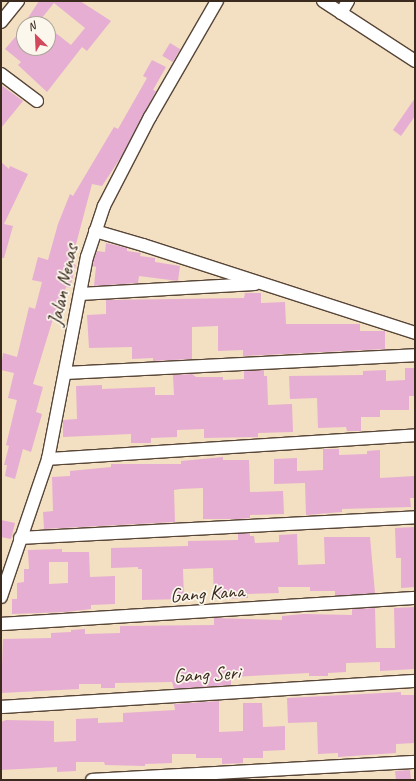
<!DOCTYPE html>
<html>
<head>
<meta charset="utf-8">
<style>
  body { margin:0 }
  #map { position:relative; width:416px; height:781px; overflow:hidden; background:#f3dfc2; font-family:Caveat,sans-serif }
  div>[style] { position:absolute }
  .building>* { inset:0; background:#e6aed2; transform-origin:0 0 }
  .roads { filter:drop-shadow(1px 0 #574537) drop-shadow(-1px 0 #574537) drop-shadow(0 1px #574537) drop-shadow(0 -1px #574537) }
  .minor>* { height:12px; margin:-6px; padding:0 6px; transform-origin:6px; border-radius:6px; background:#fff }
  span { translate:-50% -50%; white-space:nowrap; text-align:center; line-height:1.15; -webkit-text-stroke:3.5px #fbf7ec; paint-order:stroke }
  .street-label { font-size:20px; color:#3b2a1e }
  .frame { position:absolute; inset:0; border:2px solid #3b2a1e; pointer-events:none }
  .north { position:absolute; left:16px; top:16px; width:40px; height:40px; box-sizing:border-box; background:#fbf7ec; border:1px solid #aea59a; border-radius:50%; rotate:336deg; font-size:11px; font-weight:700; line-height:16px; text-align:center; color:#3b2a1e }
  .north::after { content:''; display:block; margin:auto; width:14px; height:18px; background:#d1495b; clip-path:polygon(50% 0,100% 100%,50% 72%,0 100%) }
</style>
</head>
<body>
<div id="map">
  <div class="building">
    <i style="clip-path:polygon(39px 1px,80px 1px,111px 21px,87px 51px,82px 47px,47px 92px,18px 65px,21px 62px,5px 49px,24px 27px,24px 48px,48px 48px,48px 27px,71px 45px,85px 28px,54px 3px,37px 24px,24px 24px)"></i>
    <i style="left:170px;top:43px;width:12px;height:15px;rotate:31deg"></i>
    <i style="clip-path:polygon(152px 60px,166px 67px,153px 90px,156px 91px,123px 154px,102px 186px,92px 184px,71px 263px,76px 265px,70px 288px,66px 287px,60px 310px,56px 309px,33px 384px,43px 387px,36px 412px,42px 414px,31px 452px,23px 449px,15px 479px,5px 476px,7px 465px,4px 465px,9px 446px,6px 445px,17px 400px,8px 398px,14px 373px,1px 370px,3px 353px,17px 357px,29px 307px,35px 309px,42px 282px,32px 280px,38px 257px,48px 260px,58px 224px,70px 194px,73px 196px,114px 127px,118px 129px,147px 78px,143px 76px)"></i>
    <i style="clip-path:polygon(1px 85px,23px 101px,1px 128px)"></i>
    <i style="clip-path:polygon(415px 98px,415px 116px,401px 136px,393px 130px)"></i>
    <i style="clip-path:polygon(1px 162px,9px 169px,10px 166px,28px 174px,4px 224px,13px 226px,4px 258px,1px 258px)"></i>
    <i style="clip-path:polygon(106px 243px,127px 248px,127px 251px,141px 253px,140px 256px,155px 258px,155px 262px,180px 266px,178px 281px,139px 276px,138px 283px,94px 286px,96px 267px,93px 266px,94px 259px,97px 251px,105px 252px)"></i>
    <i style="clip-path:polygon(245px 293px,261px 293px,261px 303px,285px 302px,286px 324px,360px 324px,360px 331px,385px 331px,385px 349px,243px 356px,243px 350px,218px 351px,218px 326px,192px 327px,192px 359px,153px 361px,153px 358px,132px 359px,132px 347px,89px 348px,87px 315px,106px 314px,106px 300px,244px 298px)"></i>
    <i style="clip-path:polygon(405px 368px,415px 368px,415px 396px,409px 396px,409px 410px,380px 410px,380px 417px,361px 417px,361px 431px,347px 431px,346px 427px,318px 428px,317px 398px,290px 399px,289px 376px,363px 375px,363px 371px,386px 370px,386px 381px,405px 380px)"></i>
    <i style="clip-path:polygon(264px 370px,264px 376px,267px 376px,268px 405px,292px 404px,293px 432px,258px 433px,258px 437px,204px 438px,204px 429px,177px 430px,177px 437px,151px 438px,151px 443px,131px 443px,131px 434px,63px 437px,63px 420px,77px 419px,76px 386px,102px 385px,102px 389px,155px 387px,155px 395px,174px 395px,173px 375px,192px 374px,196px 377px,223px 377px,223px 380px,244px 379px,244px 371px)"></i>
    <i style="clip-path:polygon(323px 449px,339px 449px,339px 455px,367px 454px,367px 451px,380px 450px,380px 478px,415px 476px,415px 498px,410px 498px,411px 507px,342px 509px,342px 512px,306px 515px,305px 483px,274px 484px,274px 459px,297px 458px,297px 471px,323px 470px)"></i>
    <i style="clip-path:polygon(223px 457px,223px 460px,249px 460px,250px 492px,283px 491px,284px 514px,250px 515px,250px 518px,238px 519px,203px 519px,203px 488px,180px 489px,174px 490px,175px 522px,44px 529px,43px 512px,53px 511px,52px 477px,70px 476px,70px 471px,111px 467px,111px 464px,181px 464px,181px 461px)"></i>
    <i style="clip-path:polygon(1px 520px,15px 523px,11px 539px,1px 537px)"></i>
    <i style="clip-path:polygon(415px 527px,415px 587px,401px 588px,401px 558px,396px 558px,395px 528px)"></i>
    <i style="clip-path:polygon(250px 533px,250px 536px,254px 536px,255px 543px,279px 542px,279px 535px,297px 534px,298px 565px,325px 564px,324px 537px,370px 537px,375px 593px,335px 596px,335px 591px,310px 591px,310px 587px,278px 587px,279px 593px,248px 594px,248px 598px,214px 599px,213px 568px,183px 569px,184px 599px,142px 600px,142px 569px,138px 569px,138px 567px,111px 568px,111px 548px,188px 546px,188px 541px,238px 540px,238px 534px)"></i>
    <i style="clip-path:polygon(evenodd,62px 549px,62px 552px,89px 552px,90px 577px,115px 576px,115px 604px,91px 605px,91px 609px,66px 612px,12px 614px,12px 599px,17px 599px,17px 583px,24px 582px,24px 569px,29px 569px,28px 550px,62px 549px,49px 562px,68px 562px,68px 583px,49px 584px,49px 562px)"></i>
    <i style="clip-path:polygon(415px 607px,415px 669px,380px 671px,380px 662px,346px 663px,346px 672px,328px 673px,328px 676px,309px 676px,309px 673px,231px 677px,231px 685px,174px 689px,172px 682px,115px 683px,115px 688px,101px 688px,101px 684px,79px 684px,79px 689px,1px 693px,3px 639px,51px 638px,51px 633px,71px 632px,71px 630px,85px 629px,85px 634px,120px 633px,120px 626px,214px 625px,214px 618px,282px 620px,282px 616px,304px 614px,352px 615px,352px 609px,375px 608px,376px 648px,395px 648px,394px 608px)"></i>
    <i style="clip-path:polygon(401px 692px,401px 695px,415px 695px,415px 743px,396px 744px,396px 753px,338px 757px,338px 753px,318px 754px,317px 722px,288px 723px,287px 698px)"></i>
    <i style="clip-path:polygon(219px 701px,219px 732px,243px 731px,243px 703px,262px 703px,263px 727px,285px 726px,285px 750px,263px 751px,263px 758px,243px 758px,243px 763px,222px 764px,222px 758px,196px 758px,196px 754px,172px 754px,172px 763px,145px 764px,145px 766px,105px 765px,104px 762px,76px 762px,76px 771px,57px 772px,57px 767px,1px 770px,1px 722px,6px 720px,54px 721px,54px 742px,76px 741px,76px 719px,98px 718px,98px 723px,123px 722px,123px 713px,175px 710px,174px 704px)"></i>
    <i style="clip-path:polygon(410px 770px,411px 780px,396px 780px,395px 771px)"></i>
  </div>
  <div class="roads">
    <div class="minor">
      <i style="left:323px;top:1px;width:110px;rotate:33.1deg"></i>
      <i style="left:341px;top:13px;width:14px;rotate:-60deg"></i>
      <i style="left:1px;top:22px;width:27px;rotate:-51deg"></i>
      <i style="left:1px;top:74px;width:45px;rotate:36.9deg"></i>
      <i style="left:95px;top:231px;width:50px;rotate:16.3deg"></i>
      <i style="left:143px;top:245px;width:286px;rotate:17.9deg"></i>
      <i style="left:80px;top:294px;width:175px;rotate:-3.3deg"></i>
      <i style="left:65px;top:373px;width:350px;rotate:-2.9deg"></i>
      <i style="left:48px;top:459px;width:368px;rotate:-3.7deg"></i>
      <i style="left:20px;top:538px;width:396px;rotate:-3deg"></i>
      <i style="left:1px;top:597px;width:146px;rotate:-71.2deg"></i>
      <i style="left:48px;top:459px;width:206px;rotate:-79.1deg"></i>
      <i style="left:87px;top:257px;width:54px;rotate:-71.6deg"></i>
      <i style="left:104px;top:206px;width:100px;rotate:-62.7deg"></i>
      <i style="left:150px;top:117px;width:134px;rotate:-60deg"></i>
      <i style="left:1px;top:624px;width:415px;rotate:-3.6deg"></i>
      <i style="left:1px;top:707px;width:415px;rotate:-3.6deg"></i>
      <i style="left:92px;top:780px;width:324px;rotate:-3.2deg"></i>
    </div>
  </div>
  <div class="street-label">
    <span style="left:63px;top:285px;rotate:-78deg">Jalan Nenas</span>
    <span style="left:207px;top:593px;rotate:-4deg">Gang Kana</span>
    <span style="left:207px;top:674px;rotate:-3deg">Gang Seri</span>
  </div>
  <div class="frame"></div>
  <div class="north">N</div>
</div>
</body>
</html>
